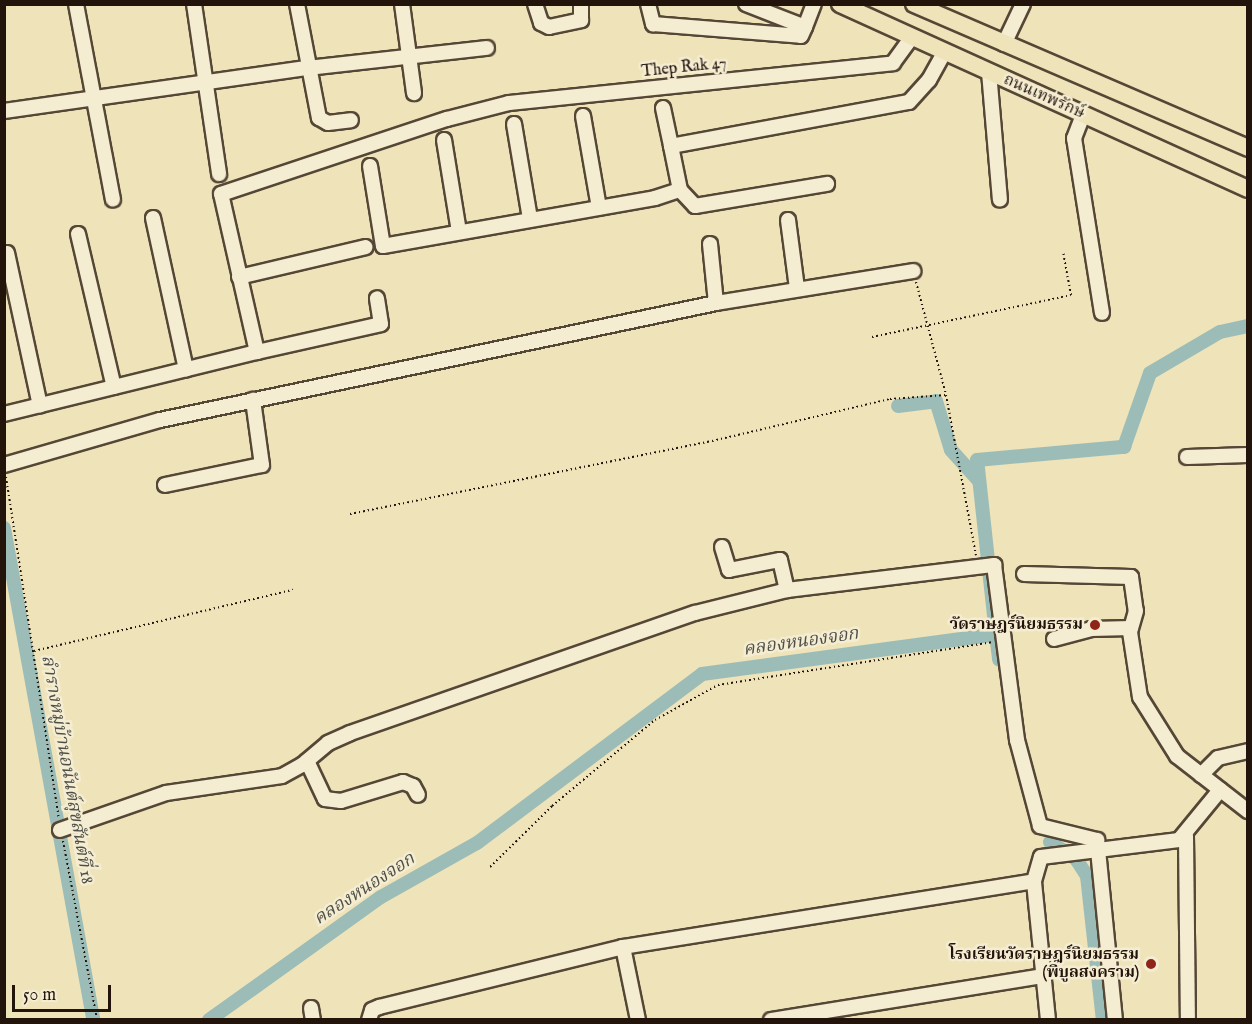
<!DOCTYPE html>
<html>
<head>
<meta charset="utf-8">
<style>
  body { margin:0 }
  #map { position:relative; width:1252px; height:1024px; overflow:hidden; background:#efe3b9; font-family:"IM FELL English","Noto Serif Thai",serif }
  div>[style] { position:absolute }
  .canal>* { height:14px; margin:-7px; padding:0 7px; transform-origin:7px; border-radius:7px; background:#9cbdb7 }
  .path>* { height:2px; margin-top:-1px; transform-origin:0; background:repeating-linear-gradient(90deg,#22130b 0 1.5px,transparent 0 4.5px) }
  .roads { filter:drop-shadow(2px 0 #554736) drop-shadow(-2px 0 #554736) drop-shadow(0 2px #554736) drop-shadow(0 -2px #554736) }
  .minor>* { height:14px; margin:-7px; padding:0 7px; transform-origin:7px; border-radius:7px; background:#f5edd2 }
  .major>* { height:16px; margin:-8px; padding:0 8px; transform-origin:8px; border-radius:8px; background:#efe3b9 }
  .dots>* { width:16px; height:16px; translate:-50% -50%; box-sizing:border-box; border:3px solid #f5edd2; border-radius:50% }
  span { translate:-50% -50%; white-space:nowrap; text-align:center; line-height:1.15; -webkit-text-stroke:5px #f5edd2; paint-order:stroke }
  .street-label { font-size:16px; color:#22130b }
  .poi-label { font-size:16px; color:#22130b; font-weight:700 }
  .right { translate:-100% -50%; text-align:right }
  .water-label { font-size:18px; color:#4d4e47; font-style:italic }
  .frame { position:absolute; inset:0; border:6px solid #22130b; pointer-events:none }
  .scale { position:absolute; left:12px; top:985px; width:99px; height:27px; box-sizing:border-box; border:3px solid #22130b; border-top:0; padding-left:8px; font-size:18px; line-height:21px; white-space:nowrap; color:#22130b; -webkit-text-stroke:4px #f5edd2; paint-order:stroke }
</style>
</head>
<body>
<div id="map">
  <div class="canal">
    <i style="left:898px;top:406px;width:38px;rotate:-7deg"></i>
    <i style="left:936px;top:401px;width:51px;rotate:73deg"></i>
    <i style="left:951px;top:450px;width:42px;rotate:47.9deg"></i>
    <i style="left:4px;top:528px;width:500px;rotate:79.7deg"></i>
    <i style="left:996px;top:634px;width:26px;rotate:83deg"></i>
    <i style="left:1050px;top:842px;width:31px;rotate:33deg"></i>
    <i style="left:1076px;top:859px;width:20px;rotate:57deg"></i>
    <i style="left:1087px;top:876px;width:145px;rotate:83.7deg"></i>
    <i style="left:209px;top:1020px;width:211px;rotate:-35.6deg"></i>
    <i style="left:381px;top:897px;width:110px;rotate:-29.4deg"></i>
    <i style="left:477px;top:843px;width:281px;rotate:-36.9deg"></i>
    <i style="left:702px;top:674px;width:297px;rotate:-7.7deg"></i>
    <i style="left:996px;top:634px;width:175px;rotate:-96.2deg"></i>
    <i style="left:977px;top:460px;width:148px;rotate:-5.1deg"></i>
    <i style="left:1124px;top:447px;width:78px;rotate:-70.6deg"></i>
    <i style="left:1150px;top:373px;width:81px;rotate:-30.4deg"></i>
    <i style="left:1220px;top:332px;width:29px;rotate:-12deg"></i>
  </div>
  <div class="path">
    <i style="left:916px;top:282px;width:117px;rotate:75.1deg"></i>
    <i style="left:946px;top:395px;width:163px;rotate:79.4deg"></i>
    <i style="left:872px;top:337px;width:203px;rotate:-11.9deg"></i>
    <i style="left:1071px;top:295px;width:44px;rotate:-100.5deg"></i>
    <i style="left:6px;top:477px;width:345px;rotate:81.2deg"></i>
    <i style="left:350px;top:514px;width:369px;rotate:-11.4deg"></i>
    <i style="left:712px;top:441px;width:183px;rotate:-13.3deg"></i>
    <i style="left:890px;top:399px;width:56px;rotate:-4.1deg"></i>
    <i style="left:34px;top:651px;width:266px;rotate:-13.3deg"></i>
    <i style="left:63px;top:841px;width:182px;rotate:79.2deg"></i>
    <i style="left:490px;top:867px;width:87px;rotate:-44.5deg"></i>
    <i style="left:552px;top:806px;width:134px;rotate:-39.9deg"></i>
    <i style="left:655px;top:720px;width:72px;rotate:-29.1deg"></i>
    <i style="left:718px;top:685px;width:277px;rotate:-8.9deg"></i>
  </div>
  <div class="roads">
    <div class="minor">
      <i style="left:76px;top:4px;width:199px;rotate:79.3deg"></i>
      <i style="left:194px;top:4px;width:172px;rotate:81.6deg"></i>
      <i style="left:297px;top:4px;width:116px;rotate:79.1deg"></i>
      <i style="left:319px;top:118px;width:10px;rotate:29deg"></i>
      <i style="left:328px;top:123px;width:23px;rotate:-7deg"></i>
      <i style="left:402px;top:4px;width:90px;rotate:82.3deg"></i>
      <i style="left:535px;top:4px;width:20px;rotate:72deg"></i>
      <i style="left:541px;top:23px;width:9px;rotate:27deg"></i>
      <i style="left:549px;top:27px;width:33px;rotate:-12deg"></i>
      <i style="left:581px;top:20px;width:16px;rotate:-90deg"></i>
      <i style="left:648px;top:4px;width:21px;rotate:76deg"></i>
      <i style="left:653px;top:24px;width:148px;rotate:4.6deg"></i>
      <i style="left:801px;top:36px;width:10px;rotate:-66deg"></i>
      <i style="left:746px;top:4px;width:63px;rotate:21.3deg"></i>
      <i style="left:805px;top:27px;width:25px;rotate:-69deg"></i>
      <i style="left:1004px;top:44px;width:44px;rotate:-64.6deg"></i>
      <i style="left:989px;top:72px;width:128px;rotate:85.1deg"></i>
      <i style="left:663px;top:108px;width:39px;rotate:78deg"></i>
      <i style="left:4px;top:111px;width:307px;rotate:-8.1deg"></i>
      <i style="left:308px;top:68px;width:180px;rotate:-6.4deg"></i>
      <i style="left:1083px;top:115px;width:25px;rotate:111deg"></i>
      <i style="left:1074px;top:138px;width:177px;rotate:80.9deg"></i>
      <i style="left:583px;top:116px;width:93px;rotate:80.1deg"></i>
      <i style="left:514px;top:124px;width:96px;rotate:80.4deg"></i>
      <i style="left:444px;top:140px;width:93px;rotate:80.7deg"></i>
      <i style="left:370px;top:166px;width:81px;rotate:80.8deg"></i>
      <i style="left:383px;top:246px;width:276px;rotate:-10deg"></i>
      <i style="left:655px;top:198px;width:26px;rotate:-18deg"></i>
      <i style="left:680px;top:190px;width:45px;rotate:-101.6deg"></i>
      <i style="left:671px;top:146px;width:242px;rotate:-10.5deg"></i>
      <i style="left:909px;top:102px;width:30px;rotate:-48deg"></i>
      <i style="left:929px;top:80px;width:31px;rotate:-61deg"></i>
      <i style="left:680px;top:190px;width:22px;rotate:47deg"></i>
      <i style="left:695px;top:206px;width:134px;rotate:-9.5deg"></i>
      <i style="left:153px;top:218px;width:155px;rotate:77.7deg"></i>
      <i style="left:788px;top:220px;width:69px;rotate:82.5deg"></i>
      <i style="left:78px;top:234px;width:157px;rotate:76.8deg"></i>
      <i style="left:710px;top:244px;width:59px;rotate:84.2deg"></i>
      <i style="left:7px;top:253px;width:156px;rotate:77.8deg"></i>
      <i style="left:239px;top:277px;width:130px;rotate:-13.3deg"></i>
      <i style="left:257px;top:352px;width:127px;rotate:-12.7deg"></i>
      <i style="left:381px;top:324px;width:26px;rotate:-99deg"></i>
      <i style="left:4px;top:414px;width:260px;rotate:-13.8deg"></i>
      <i style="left:257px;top:352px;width:162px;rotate:-102.8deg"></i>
      <i style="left:221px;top:194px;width:238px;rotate:-18.4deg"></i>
      <i style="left:447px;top:119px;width:64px;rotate:-14.5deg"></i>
      <i style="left:509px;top:103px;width:386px;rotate:-5.9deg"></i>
      <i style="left:893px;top:63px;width:32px;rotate:-54deg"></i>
      <i style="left:1187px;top:457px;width:61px;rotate:-1.9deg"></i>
      <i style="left:4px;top:465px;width:162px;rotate:-16.1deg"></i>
      <i style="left:160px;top:420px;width:568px;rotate:-11.88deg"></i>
      <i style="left:716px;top:303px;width:200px;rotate:-9.2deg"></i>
      <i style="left:165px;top:485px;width:99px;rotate:-11.7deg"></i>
      <i style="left:262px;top:465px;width:66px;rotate:-97.9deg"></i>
      <i style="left:722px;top:547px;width:24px;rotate:73deg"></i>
      <i style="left:729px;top:570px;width:52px;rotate:-11.1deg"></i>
      <i style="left:780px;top:560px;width:31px;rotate:77deg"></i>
      <i style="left:1024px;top:574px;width:107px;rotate:1.6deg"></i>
      <i style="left:1131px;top:577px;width:34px;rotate:82deg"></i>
      <i style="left:1136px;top:611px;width:22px;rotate:106deg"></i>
      <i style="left:1130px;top:632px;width:66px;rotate:81.3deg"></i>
      <i style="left:1140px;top:697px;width:70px;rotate:57.9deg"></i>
      <i style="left:1177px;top:756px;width:90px;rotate:37.8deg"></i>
      <i style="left:1054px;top:639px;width:38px;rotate:-15deg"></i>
      <i style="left:1091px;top:629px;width:40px;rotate:-1.4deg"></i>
      <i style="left:307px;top:761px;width:42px;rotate:64.7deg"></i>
      <i style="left:325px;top:799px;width:16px;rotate:7deg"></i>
      <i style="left:341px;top:801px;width:65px;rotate:-17deg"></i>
      <i style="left:403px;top:782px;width:11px;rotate:22deg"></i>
      <i style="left:413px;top:786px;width:10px;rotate:61deg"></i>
      <i style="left:1201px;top:775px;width:24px;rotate:-45deg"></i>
      <i style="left:1218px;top:758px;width:31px;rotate:-13deg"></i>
      <i style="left:60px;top:830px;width:112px;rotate:-19.2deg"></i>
      <i style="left:166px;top:793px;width:117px;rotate:-8.3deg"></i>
      <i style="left:282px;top:776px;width:23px;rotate:-29deg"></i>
      <i style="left:302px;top:765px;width:34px;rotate:-40deg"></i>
      <i style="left:328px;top:743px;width:24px;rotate:-24deg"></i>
      <i style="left:350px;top:733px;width:365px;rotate:-19.2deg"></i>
      <i style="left:695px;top:613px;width:95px;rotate:-14deg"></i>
      <i style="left:787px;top:590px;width:209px;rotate:-6.9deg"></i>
      <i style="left:994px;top:565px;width:177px;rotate:82.5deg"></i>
      <i style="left:1017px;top:740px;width:89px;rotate:75deg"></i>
      <i style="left:1040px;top:826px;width:59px;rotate:13.8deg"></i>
      <i style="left:1097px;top:840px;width:181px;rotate:84.3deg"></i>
      <i style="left:1186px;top:836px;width:184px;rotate:89.4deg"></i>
      <i style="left:623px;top:947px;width:75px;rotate:78.4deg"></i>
      <i style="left:311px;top:1008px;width:12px;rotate:81deg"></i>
      <i style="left:369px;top:1020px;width:10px;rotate:-73deg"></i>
      <i style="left:372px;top:1010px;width:8px;rotate:-23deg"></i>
      <i style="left:379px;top:1007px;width:251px;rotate:-13.8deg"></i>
      <i style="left:623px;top:947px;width:416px;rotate:-9.1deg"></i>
      <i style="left:771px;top:1020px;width:277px;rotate:-9.2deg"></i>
      <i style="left:1048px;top:1020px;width:140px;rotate:-95.8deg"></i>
      <i style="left:1034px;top:881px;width:25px;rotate:-74deg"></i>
      <i style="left:1041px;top:857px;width:139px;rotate:-7deg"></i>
      <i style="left:1179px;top:840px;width:65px;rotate:-50.6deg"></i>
    </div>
    <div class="major">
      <i style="left:840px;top:4px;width:448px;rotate:24.4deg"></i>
      <i style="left:914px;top:4px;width:364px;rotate:23.3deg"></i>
    </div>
  </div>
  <div class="dots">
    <i style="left:1095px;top:625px;background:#8f2418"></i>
    <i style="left:1151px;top:964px;background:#8f2418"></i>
  </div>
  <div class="street-label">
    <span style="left:684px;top:68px;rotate:-6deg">Thep Rak 47</span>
    <span style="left:1044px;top:97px;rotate:24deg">ถนนเทพรักษ์</span>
  </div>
  <div class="poi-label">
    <span class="right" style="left:1083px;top:625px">วัดราษฎร์นิยมธรรม</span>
    <span class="right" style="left:1139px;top:964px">โรงเรียนวัดราษฎร์นิยมธรรม<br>(พิบูลสงคราม)</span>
  </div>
  <div class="water-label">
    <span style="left:801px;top:643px;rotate:-8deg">คลองหนองจอก</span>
    <span style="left:66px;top:770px;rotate:80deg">ลำรางหมู่บ้านอนันต์สุขสันต์ที่ 18</span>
    <span style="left:365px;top:890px;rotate:-33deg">คลองหนองจอก</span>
  </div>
  <div class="frame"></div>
  <div class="scale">50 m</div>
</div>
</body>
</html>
